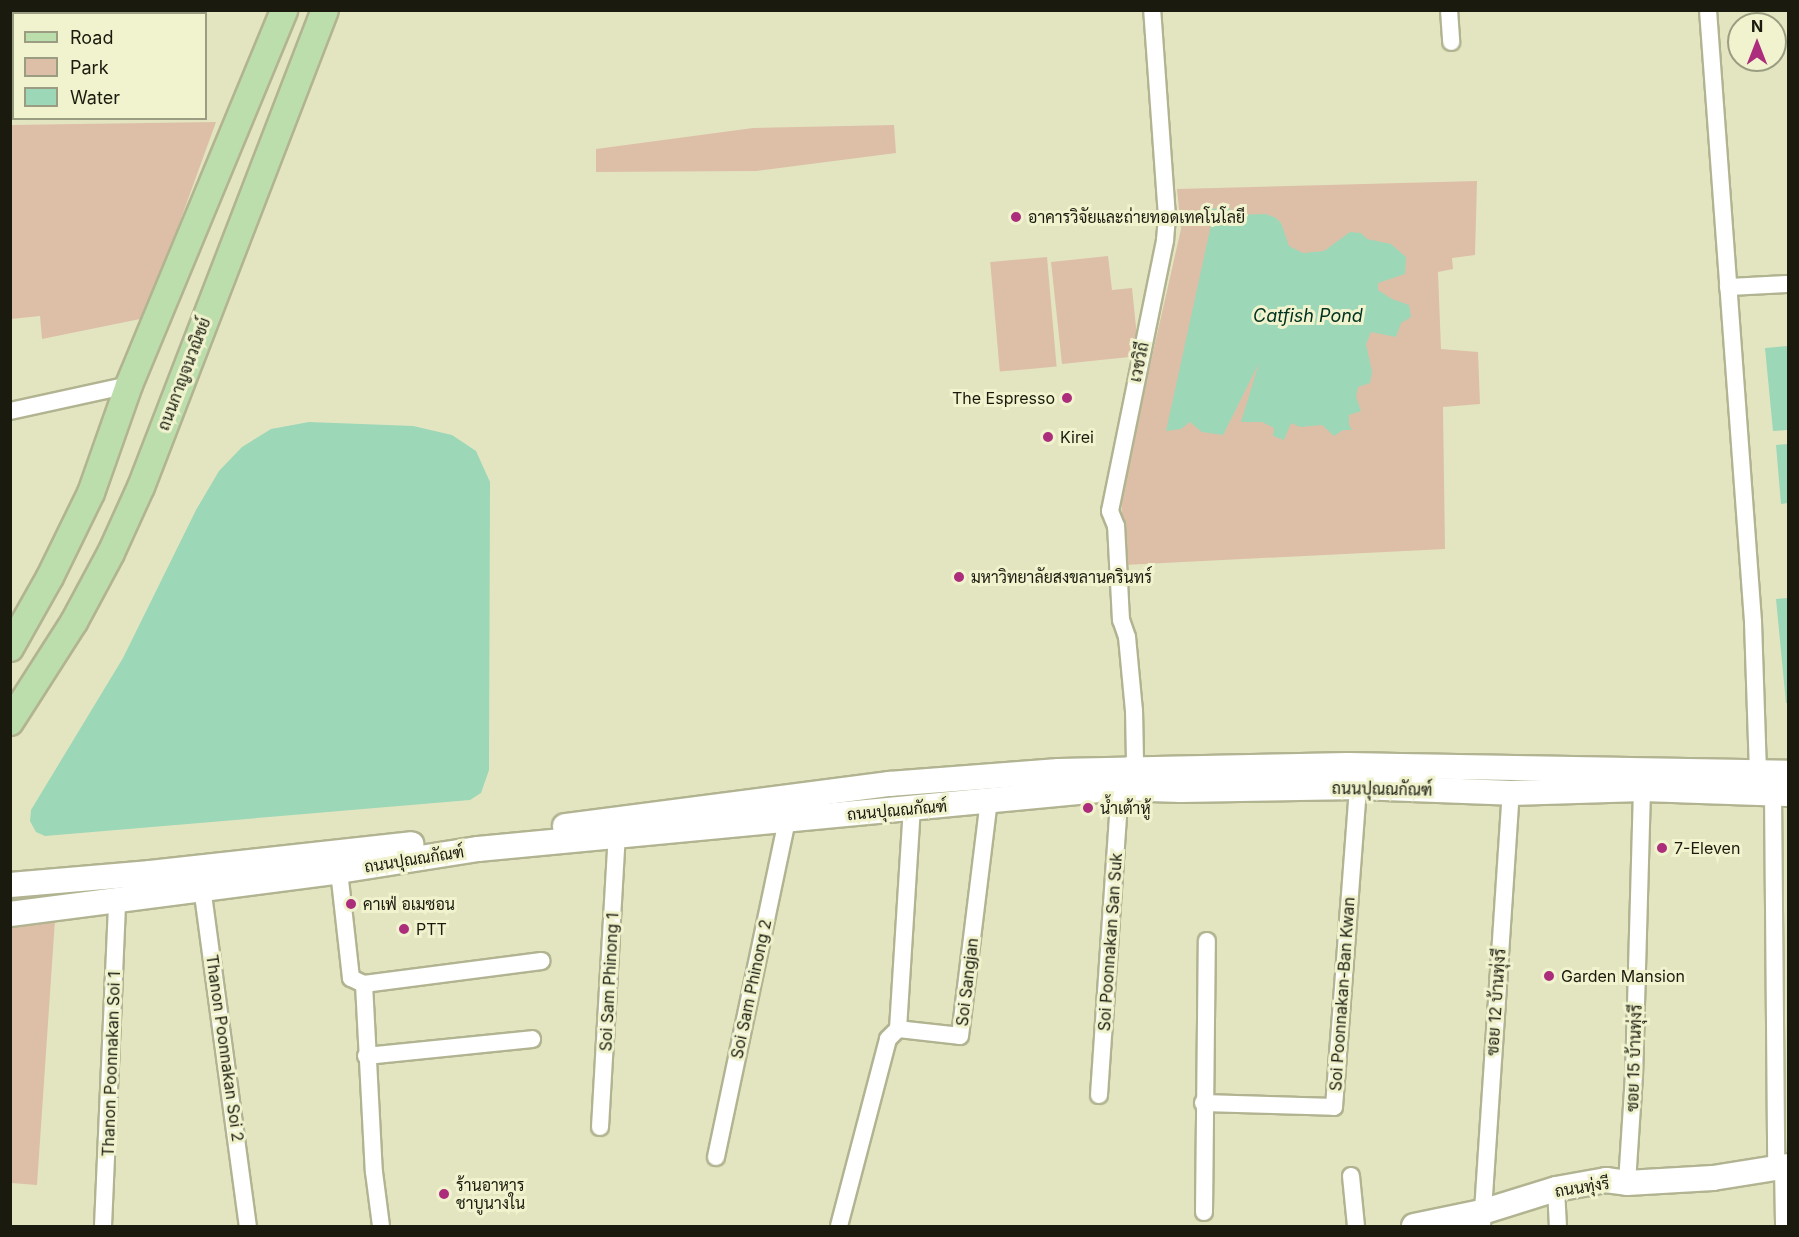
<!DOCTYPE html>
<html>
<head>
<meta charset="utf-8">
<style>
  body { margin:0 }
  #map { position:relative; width:1799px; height:1237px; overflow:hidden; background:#e3e5c1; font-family:Inter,Sarabun,sans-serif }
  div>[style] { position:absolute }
  .green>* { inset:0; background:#ddbfa7; transform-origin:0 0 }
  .water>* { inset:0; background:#9cd7b7 }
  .roads { filter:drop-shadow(2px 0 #b2b491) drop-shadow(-2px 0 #b2b491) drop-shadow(0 2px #b2b491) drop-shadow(0 -2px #b2b491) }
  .street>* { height:16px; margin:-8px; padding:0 8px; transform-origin:8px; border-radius:8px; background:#fff }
  .secondary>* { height:24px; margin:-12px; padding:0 12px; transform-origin:12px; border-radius:12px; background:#fff }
  .primary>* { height:26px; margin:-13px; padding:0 13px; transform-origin:13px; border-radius:13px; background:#bcddac }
  .dots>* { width:16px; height:16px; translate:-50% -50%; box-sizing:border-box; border:3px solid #f0f3ce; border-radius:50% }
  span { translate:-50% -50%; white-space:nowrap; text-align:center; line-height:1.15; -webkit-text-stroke:6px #f0f3ce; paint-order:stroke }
  .poi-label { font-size:16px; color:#1a1b0e }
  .left { translate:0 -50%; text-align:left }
  .right { translate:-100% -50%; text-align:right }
  .street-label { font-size:16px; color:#1a1b0e }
  .water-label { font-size:18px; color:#00331f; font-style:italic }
  .frame { position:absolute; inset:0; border:12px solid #1a1b0e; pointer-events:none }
  .legend { position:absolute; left:12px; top:12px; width:195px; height:108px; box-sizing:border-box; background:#f0f3ce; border:2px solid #9a9d81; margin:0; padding:8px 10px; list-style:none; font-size:18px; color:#1a1b0e }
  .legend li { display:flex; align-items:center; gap:12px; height:30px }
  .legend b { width:30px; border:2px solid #9a9d81 }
  .north { position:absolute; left:1727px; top:12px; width:60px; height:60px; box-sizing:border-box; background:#f0f3ce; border:2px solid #9a9d81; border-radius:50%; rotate:0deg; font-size:16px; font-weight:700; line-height:24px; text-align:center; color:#1a1b0e }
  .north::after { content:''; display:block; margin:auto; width:21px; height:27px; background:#ac2d7b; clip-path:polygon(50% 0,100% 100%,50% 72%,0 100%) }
</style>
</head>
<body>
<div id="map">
  <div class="green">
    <i style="clip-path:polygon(216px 122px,145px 318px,42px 339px,40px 316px,11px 319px,10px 125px)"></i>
    <i style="clip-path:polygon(894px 125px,896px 153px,756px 171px,596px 172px,596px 149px,753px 128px)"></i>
    <i style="clip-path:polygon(1477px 181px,1475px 255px,1452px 258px,1453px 269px,1438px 272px,1441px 349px,1478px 352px,1480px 404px,1443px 407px,1445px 549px,1124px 565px,1121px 493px,1181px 229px,1177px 189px)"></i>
    <i style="clip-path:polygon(1108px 256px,1112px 290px,1132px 288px,1139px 356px,1062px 364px,1051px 262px)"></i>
    <i style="left:1047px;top:257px;width:110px;height:57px;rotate:85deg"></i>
    <i style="clip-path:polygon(55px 920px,37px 1185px,11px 1183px,11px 927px)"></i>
  </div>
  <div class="water">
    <i style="clip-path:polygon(1230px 208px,1230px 215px,1266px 214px,1276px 218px,1281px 223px,1289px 246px,1303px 253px,1324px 251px,1350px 232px,1361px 233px,1367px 239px,1391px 244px,1406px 257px,1405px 274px,1378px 283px,1378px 290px,1392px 299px,1409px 305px,1411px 317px,1401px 323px,1396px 337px,1371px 332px,1366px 344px,1372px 372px,1370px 383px,1358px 387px,1356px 397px,1361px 411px,1349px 415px,1349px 425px,1352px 430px,1343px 430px,1334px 436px,1322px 425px,1300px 427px,1291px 423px,1284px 440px,1273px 436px,1274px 428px,1262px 422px,1241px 422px,1259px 363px,1223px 435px,1202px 432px,1190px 422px,1181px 429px,1166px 431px,1211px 225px,1205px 224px,1206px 209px)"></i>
    <i style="clip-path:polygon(1788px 346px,1788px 430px,1773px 431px,1765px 348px)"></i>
    <i style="clip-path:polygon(309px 422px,413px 426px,452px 435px,476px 451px,490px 482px,489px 770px,481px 793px,470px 800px,45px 836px,36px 832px,30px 821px,31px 810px,123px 658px,196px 510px,219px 471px,242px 447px,271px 429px)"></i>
    <i style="clip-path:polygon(1788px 444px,1788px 503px,1781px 504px,1776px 445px)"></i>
    <i style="clip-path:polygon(1788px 598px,1788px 703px,1786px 703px,1776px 599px)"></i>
  </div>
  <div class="roads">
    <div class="street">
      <i style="left:1449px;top:10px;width:32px;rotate:86deg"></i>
      <i style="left:1708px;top:10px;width:614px;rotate:85.79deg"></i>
      <i style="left:1753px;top:622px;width:150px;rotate:88.1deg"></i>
      <i style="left:1728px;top:287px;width:60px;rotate:-2.9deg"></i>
      <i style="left:10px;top:411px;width:122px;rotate:-12.3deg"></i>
      <i style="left:1123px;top:770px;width:15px;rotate:-37deg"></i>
      <i style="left:1135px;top:761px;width:50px;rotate:-91.1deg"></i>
      <i style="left:1134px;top:711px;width:74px;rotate:-95.4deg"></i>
      <i style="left:1127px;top:637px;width:18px;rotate:-109deg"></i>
      <i style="left:1121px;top:620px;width:94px;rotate:-93deg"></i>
      <i style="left:1116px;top:526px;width:16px;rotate:-112deg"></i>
      <i style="left:1110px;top:511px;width:277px;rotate:-78.5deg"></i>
      <i style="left:1165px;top:240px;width:23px;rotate:-85deg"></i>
      <i style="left:1167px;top:217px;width:208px;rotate:-94.1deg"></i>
      <i style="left:1773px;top:793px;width:374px;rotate:89.5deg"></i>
      <i style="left:339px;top:871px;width:108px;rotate:83.6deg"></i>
      <i style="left:351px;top:978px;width:14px;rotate:25deg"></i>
      <i style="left:364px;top:984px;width:188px;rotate:87deg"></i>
      <i style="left:374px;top:1172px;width:54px;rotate:82.6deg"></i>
      <i style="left:202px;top:887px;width:342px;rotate:82.3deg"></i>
      <i style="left:364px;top:984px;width:179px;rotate:-7.4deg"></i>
      <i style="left:898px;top:1029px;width:62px;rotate:6.4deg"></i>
      <i style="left:960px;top:1036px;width:237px;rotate:-83deg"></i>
      <i style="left:898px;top:1029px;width:221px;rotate:-86.4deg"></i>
      <i style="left:366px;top:1056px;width:167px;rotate:-5.8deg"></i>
      <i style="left:1099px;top:1095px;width:308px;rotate:-86.1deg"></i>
      <i style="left:1203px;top:1103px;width:131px;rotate:1.7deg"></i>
      <i style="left:1334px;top:1107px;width:321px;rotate:-85.7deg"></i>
      <i style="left:600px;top:1127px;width:291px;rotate:-86.7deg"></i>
      <i style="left:716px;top:1157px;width:343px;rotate:-78.1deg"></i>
      <i style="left:1783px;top:1166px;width:60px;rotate:89deg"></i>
      <i style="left:1351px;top:1176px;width:50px;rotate:84.3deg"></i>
      <i style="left:1627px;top:1183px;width:107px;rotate:-86.3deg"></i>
      <i style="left:1634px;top:1076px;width:287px;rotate:-88.4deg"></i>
      <i style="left:1556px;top:1189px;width:37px;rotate:87deg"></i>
      <i style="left:1204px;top:1212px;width:271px;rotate:-89.4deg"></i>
      <i style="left:103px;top:1226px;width:325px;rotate:-87.5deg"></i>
      <i style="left:839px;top:1226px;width:193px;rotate:-75.3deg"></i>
      <i style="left:888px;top:1039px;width:14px;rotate:-45deg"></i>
      <i style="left:1482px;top:1226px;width:434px;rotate:-86.2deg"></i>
    </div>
    <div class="secondary">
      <i style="left:565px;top:826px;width:327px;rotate:-7.4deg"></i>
      <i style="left:889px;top:784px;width:170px;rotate:-4.4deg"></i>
      <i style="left:1059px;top:771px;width:289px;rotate:-1.2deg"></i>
      <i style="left:1348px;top:765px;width:440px;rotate:1deg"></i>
      <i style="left:10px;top:885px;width:141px;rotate:-4.9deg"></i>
      <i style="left:150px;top:873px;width:263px;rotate:-6.3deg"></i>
      <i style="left:10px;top:914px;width:332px;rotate:-7.4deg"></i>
      <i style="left:339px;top:871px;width:141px;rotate:-9deg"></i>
      <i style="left:478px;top:849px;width:645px;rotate:-5.43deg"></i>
      <i style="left:1120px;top:788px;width:61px;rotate:1.9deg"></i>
      <i style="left:1181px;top:790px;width:177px;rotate:-1deg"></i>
      <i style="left:1358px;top:787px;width:153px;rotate:2.2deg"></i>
      <i style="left:1511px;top:793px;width:131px;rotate:-1.7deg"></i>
      <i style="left:1642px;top:789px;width:146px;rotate:2deg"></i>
      <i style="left:1414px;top:1226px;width:69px;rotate:-11.6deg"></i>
      <i style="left:1482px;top:1212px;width:77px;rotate:-17.3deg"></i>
      <i style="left:1556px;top:1189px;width:51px;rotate:-10.2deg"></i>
      <i style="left:1606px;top:1180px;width:21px;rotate:8deg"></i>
      <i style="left:1627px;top:1183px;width:86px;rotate:-3.3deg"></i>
      <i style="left:1713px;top:1178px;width:76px;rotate:-9.1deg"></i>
    </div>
    <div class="primary">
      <i style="left:10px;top:648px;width:81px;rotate:-60.6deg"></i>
      <i style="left:50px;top:577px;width:93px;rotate:-64deg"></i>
      <i style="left:91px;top:493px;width:114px;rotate:-70.6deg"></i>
      <i style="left:129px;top:385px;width:406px;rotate:-67.5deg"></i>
      <i style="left:10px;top:722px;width:119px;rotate:-57.4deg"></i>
      <i style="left:74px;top:622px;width:78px;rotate:-61.8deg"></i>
      <i style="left:111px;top:553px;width:72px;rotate:-65.6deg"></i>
      <i style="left:141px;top:487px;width:511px;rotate:-68.91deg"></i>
    </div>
  </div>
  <div class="dots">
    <i style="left:1016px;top:217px;background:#ac2d7b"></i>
    <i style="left:1067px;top:398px;background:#ac2d7b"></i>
    <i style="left:1048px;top:437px;background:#ac2d7b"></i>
    <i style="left:959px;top:577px;background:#ac2d7b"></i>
    <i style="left:1088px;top:808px;background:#ac2d7b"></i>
    <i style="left:1662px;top:848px;background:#ac2d7b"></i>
    <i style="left:351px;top:904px;background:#ac2d7b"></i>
    <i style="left:404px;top:929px;background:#ac2d7b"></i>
    <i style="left:1549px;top:976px;background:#ac2d7b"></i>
    <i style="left:444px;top:1194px;background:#ac2d7b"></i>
  </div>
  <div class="poi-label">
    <span class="left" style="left:1028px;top:217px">อาคารวิจัยและถ่ายทอดเทคโนโลยี</span>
    <span class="right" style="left:1055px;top:398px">The Espresso</span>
    <span class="left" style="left:1060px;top:437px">Kirei</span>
    <span class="left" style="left:971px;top:577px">มหาวิทยาลัยสงขลานครินทร์</span>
    <span class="left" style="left:1100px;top:808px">น้ำเต้าหู้</span>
    <span class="left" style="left:1674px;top:848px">7-Eleven</span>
    <span class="left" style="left:363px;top:904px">คาเฟ่ อเมซอน</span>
    <span class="left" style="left:416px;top:929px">PTT</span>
    <span class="left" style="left:1561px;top:976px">Garden Mansion</span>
    <span class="left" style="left:456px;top:1194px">ร้านอาหาร<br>ชาบูนางใน</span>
  </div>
  <div class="street-label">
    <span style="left:1139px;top:362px;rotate:-78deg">เวชวิถี</span>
    <span style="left:184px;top:374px;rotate:-69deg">ถนนกาญจนวณิชย์</span>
    <span style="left:1382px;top:789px;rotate:1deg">ถนนปุณณกัณฑ์</span>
    <span style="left:897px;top:810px;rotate:-5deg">ถนนปุณณกัณฑ์</span>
    <span style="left:414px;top:859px;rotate:-9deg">ถนนปุณณกัณฑ์</span>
    <span style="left:1110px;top:942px;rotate:-86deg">Soi Poonnakan San Suk</span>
    <span style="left:609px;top:982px;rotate:-87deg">Soi Sam Phinong 1</span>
    <span style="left:967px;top:982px;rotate:-83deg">Soi Sangjan</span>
    <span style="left:751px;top:989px;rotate:-78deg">Soi Sam Phinong 2</span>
    <span style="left:1342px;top:994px;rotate:-86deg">Soi Poonnakan-Ban Kwan</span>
    <span style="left:1496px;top:1002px;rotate:-86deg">ซอย 12 บ้านทุ่งรี</span>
    <span style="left:225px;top:1048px;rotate:82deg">Thanon Poonnakan Soi 2</span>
    <span style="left:1634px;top:1058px;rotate:-88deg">ซอย 15 บ้านทุ่งรี</span>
    <span style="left:111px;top:1064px;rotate:-88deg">Thanon Poonnakan Soi 1</span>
    <span style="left:1582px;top:1187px;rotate:-9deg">ถนนทุ่งรี</span>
  </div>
  <div class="water-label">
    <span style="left:1308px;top:316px">Catfish Pond</span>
  </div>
  <div class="frame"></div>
  <ul class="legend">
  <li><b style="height:8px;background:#bcddac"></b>Road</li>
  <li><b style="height:16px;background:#ddbfa7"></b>Park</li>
  <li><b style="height:16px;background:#9cd7b7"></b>Water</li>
  </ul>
  <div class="north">N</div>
</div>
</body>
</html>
